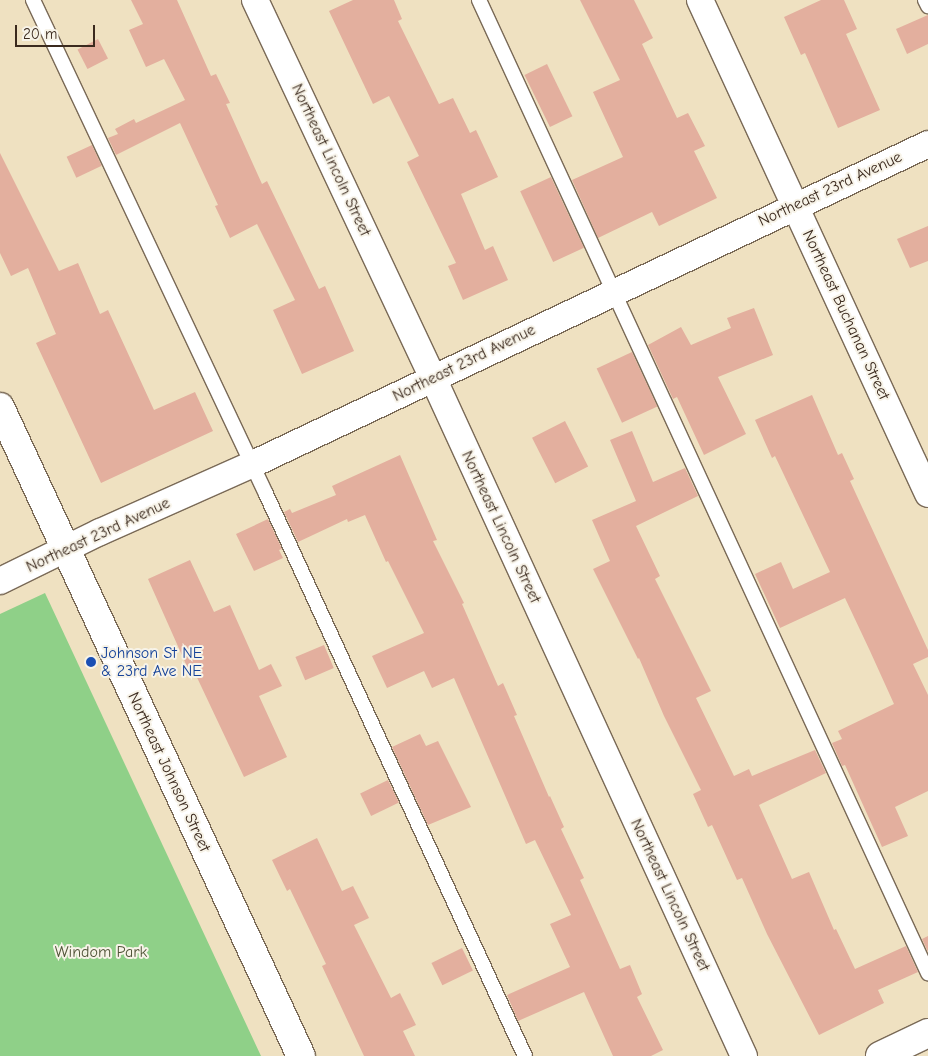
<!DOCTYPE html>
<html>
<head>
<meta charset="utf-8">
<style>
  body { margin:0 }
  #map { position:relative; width:928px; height:1056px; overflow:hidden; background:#efe1c1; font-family:"Comic Neue",sans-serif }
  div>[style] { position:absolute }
  .green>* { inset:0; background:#8fd088 }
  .building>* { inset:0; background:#e3af9e; transform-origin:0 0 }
  .roads { filter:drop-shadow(1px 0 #7a6a57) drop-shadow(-1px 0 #7a6a57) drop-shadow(0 1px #7a6a57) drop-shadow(0 -1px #7a6a57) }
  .service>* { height:14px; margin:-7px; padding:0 7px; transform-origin:7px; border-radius:7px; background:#fff }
  .minor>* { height:26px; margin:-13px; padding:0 13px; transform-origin:13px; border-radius:13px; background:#fff }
  .secondary>* { height:28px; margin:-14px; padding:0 14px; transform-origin:14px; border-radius:14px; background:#fff }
  .dots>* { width:14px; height:14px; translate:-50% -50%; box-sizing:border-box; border:2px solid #f7f3e8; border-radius:50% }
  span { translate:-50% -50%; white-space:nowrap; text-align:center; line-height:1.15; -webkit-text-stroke:4px #f7f3e8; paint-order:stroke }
  .street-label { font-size:16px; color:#3b2a1e }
  .transit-label { font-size:16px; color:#164399 }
  .left { translate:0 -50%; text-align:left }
  .park-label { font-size:16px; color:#505438 }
  .scale { position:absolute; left:15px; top:25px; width:80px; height:22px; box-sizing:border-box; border:2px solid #3b2a1e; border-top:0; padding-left:6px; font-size:15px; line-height:18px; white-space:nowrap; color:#3b2a1e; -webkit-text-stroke:4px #f7f3e8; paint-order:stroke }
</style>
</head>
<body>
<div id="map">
  <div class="green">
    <i style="clip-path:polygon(45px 593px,261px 1056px,0 1056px,0 614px)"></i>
  </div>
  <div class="building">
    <i style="clip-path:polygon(131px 0,177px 0,211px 76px,216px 74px,230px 103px,226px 104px,262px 184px,267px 181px,319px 289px,325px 286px,354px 351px,302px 374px,273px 310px,295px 300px,257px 224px,230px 238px,215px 206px,218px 205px,180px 123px,116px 155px,108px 138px,118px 134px,115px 129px,134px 119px,136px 123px,185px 100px,164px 59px,146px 67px,129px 30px,143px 24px)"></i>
    <i style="clip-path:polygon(353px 0,394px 0,402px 19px,398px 21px,439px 104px,453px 98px,470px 133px,476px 130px,498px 177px,461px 194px,485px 250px,493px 246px,508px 280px,463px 300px,448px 266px,456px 263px,407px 162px,419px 156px,389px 96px,373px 104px,329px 11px)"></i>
    <i style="clip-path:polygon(580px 0,634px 0,653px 38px,642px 44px,677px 118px,688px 113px,705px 146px,694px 151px,717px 198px,659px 226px,652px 212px,598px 238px,572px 180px,623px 157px,593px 92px,620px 80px)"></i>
    <i style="clip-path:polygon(821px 0,844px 0,857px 29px,846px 34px,880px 110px,838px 128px,805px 53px,801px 55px,784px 17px)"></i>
    <i style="clip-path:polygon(928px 15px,928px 44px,907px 54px,896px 29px)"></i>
    <i style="left:98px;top:39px;width:22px;height:23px;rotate:63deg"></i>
    <i style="left:547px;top:64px;width:58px;height:25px;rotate:64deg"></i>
    <i style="left:92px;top:145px;width:23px;height:28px;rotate:65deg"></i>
    <i style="clip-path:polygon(0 153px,59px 271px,78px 263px,100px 314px,108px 310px,154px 410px,195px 392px,213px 431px,101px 483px,36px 343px,56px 334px,28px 268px,11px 276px,0 253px)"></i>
    <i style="left:551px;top:177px;width:78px;height:34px;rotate:65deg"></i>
    <i style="clip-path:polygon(928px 226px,928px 261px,910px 268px,897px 239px)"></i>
    <i style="clip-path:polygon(754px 308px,773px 355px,718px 377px,746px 434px,704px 455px,677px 397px,673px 399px,648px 345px,681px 327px,691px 345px,731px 328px,727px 318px)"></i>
    <i style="left:632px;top:352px;width:60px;height:39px;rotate:65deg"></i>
    <i style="clip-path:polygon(812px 395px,838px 455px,842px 453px,854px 479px,850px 481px,928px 650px,928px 657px,913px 664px,928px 695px,928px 791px,895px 807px,908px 836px,882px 847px,845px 765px,842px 766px,832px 743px,842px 739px,838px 731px,894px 704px,870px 651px,845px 598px,780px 628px,755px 574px,781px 562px,793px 589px,830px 572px,775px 456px,772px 458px,755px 420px)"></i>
    <i style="left:565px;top:421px;width:51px;height:37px;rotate:63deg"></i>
    <i style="clip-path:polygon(632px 431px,653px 482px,685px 468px,698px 496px,636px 526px,660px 576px,655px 579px,711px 691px,696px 698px,734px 776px,749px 769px,752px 776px,815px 750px,826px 773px,759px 805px,792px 879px,809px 872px,834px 930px,836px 929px,855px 969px,906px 946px,918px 972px,878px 990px,884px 1003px,819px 1035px,767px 934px,742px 878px,737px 880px,712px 825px,708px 827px,693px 794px,701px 790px,664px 716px,639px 658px,638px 659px,593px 569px,610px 561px,592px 520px,636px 501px,610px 440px)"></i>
    <i style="clip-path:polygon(400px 455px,437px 540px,433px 541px,464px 603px,462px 604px,498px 686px,503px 683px,517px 715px,514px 716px,549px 797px,550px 796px,564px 827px,561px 829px,584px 878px,580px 880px,620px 969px,630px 965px,642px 994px,637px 997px,663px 1050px,651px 1056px,613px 1056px,584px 992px,518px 1021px,507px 995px,570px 967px,550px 924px,571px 915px,535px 840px,526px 844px,454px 678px,432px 688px,424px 671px,387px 688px,372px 656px,424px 633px,388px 561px,386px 562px,365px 515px,348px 522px,347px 519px,298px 542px,284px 512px,290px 509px,292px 513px,336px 495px,332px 486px)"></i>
    <i style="clip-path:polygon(268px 519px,282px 549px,279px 550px,283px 558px,254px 571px,236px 534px)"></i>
    <i style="clip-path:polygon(190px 560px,214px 612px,230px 605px,259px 670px,271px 664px,282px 686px,259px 696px,287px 757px,244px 777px,193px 669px,189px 671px,148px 579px)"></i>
    <i style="left:324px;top:645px;width:25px;height:31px;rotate:67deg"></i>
    <i style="clip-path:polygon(420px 734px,426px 746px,438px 741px,471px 807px,428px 825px,392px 747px)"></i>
    <i style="left:388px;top:780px;width:25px;height:31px;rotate:64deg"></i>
    <i style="clip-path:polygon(317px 838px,342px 891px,353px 886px,369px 918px,354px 925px,391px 998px,400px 993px,416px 1025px,403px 1031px,415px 1056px,364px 1056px,322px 966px,326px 964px,290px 889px,287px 891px,272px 860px)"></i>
    <i style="clip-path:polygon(928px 936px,928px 952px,922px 939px)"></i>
    <i style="left:462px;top:948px;width:25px;height:34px;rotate:64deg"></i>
  </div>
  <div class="roads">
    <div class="service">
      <i style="left:33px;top:0;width:546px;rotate:64.75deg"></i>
      <i style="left:266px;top:494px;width:619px;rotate:65.26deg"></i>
      <i style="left:479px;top:0;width:1072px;rotate:65.23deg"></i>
      <i style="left:925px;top:0;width:7px;rotate:63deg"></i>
    </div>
    <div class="minor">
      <i style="left:255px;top:0;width:418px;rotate:64.8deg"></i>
      <i style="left:433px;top:378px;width:746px;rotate:65.36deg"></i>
      <i style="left:700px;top:0;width:544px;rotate:65.22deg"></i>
      <i style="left:0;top:581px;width:111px;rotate:-26.1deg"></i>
      <i style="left:100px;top:532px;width:167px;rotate:-24deg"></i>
      <i style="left:253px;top:464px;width:747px;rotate:-25.36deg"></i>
    </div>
    <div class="secondary">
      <i style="left:0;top:407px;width:715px;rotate:65.12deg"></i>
      <i style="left:880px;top:1056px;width:53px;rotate:-25.6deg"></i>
    </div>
  </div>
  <div class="dots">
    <i style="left:91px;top:662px;background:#1a4fb4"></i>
  </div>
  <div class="street-label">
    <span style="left:331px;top:160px;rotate:65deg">Northeast Lincoln Street</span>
    <span style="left:830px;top:189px;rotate:-25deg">Northeast 23rd Avenue</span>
    <span style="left:846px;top:315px;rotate:65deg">Northeast Buchanan Street</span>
    <span style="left:464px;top:363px;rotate:-26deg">Northeast 23rd Avenue</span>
    <span style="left:501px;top:527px;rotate:65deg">Northeast Lincoln Street</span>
    <span style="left:98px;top:535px;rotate:-25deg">Northeast 23rd Avenue</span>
    <span style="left:169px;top:772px;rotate:65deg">Northeast Johnson Street</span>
    <span style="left:670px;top:895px;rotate:65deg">Northeast Lincoln Street</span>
  </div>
  <div class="transit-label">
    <span class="left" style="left:101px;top:662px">Johnson St NE<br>&amp; 23rd Ave NE</span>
  </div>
  <div class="park-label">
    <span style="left:101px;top:952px">Windom Park</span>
  </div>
  <div class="scale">20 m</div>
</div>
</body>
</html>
